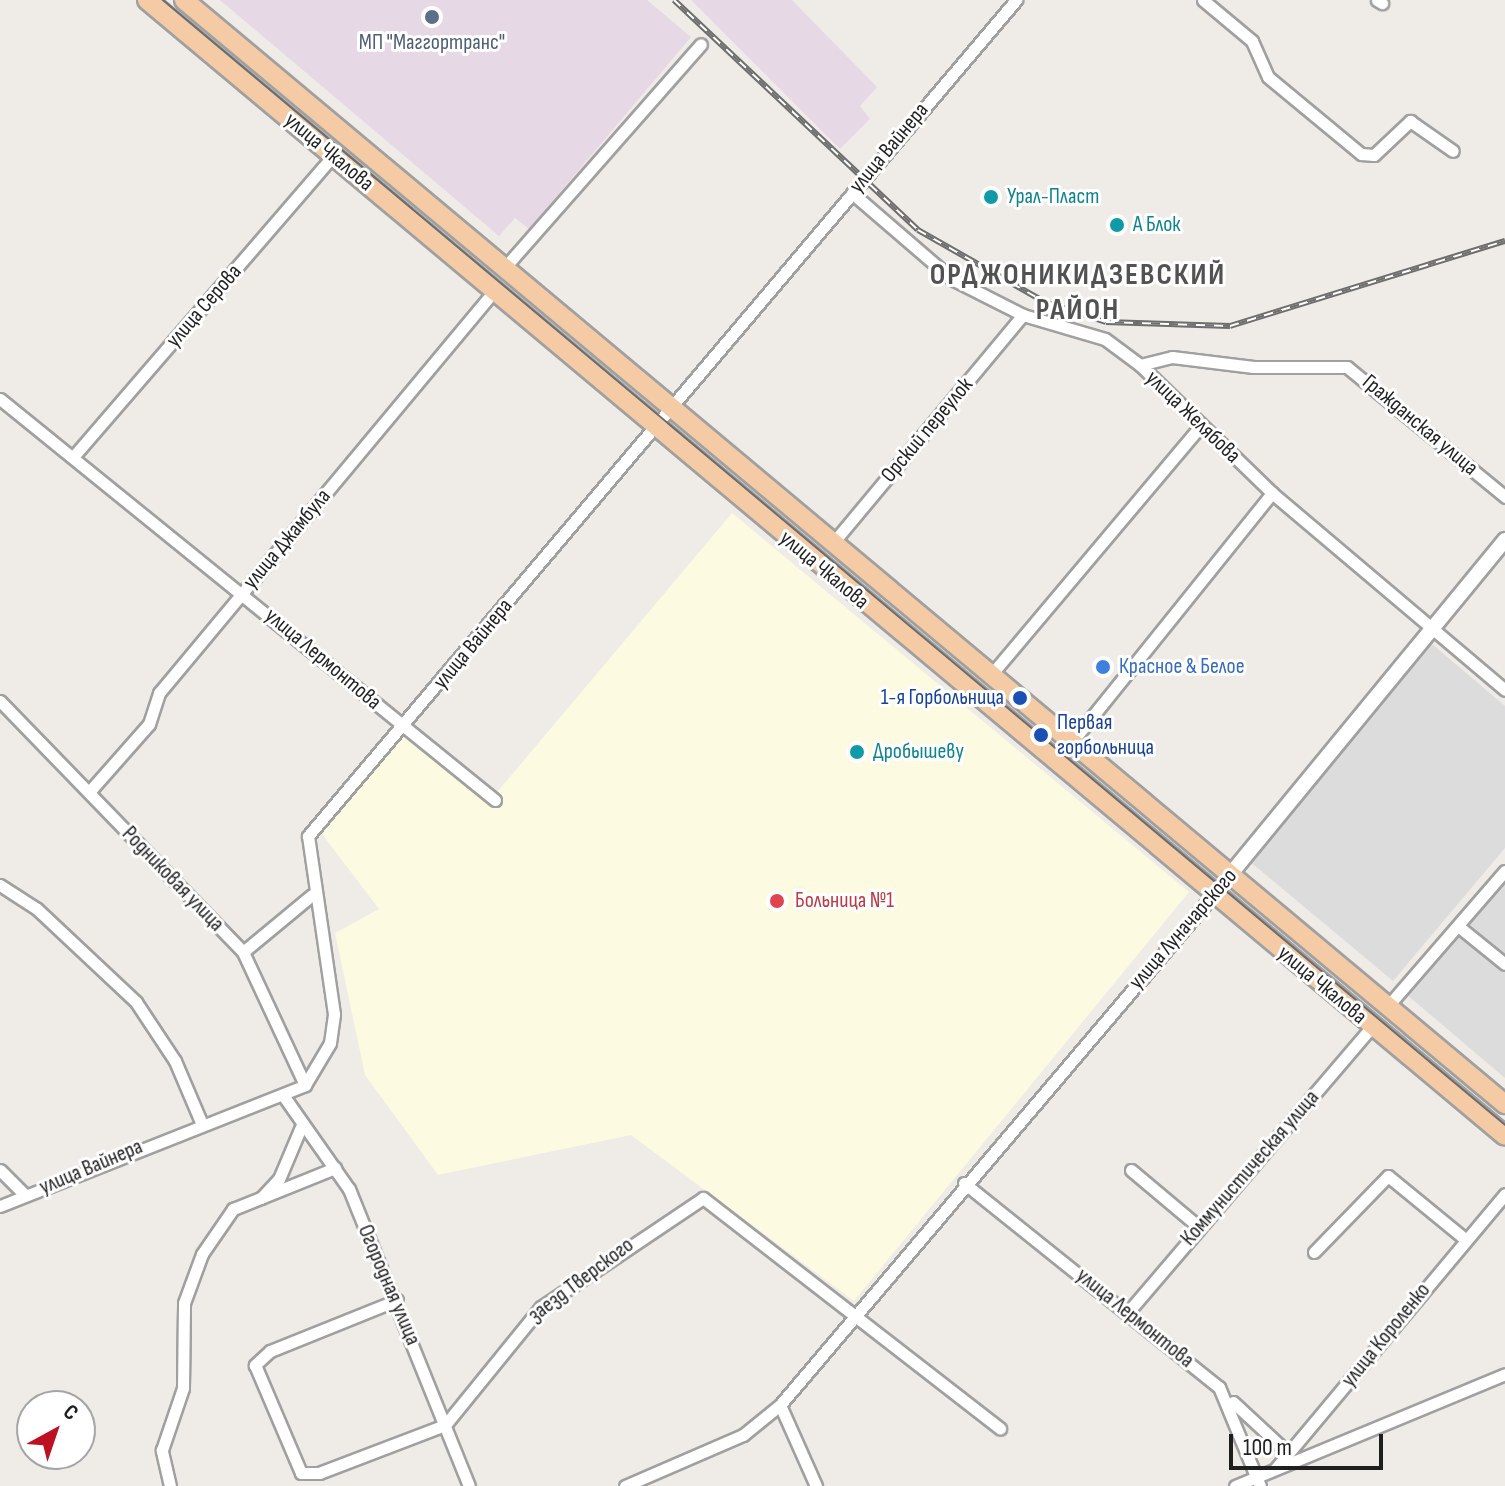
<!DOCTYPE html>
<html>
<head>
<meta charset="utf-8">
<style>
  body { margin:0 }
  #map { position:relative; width:1505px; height:1486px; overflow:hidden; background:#efebe6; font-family:"Sofia Sans Condensed",sans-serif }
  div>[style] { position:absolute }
  .residential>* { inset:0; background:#dddcdc }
  .industrial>* { inset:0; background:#e7d8e6 }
  .education>* { inset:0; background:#fcfae1 }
  .roads { filter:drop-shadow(2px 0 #a0a0a0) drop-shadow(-2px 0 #a0a0a0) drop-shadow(0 2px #a0a0a0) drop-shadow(0 -2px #a0a0a0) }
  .minor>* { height:11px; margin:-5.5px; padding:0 5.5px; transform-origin:5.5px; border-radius:5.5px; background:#fff }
  .tertiary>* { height:14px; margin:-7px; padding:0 7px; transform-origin:7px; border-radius:7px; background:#fff }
  .primary>* { height:18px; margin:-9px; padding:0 9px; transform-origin:9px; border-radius:9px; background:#f4cba5 }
  .tram>* { height:2px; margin:-1px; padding:0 1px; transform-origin:1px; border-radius:1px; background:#6d6d6d }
  .rail>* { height:6px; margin-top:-3px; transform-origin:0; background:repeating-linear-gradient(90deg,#fff 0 9px,#6d6d6d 0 18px); box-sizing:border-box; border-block:2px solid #6d6d6d }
  .dots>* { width:22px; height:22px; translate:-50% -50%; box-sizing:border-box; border:4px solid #fff; border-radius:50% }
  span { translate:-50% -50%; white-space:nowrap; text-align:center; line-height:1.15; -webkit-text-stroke:6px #fff; paint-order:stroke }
  .service-label { font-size:22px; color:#4e5e75 }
  .street-label { font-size:22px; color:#1f1f1f }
  .culture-label { font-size:22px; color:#0d838f }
  .left { translate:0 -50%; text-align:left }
  .shop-label { font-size:22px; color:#366cbe }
  .transit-label { font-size:22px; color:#164399 }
  .right { translate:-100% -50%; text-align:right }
  .health-label { font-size:22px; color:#be3a42 }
  .district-label { font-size:30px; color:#525252; font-weight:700; letter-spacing:2px }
  .north { position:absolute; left:16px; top:1390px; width:80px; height:80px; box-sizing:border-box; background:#fff; border:2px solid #a5a5a5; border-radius:50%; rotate:40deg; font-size:22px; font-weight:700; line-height:32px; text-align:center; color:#1f1f1f }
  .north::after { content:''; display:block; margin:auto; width:28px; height:36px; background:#bd1020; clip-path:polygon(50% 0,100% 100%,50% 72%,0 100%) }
  .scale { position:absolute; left:1229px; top:1434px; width:154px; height:36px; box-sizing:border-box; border:4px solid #1f1f1f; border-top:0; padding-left:10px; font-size:24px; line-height:28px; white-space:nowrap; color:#1f1f1f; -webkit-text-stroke:6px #fff; paint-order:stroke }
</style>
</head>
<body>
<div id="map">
  <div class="residential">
    <i style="clip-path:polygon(1432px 644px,1505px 706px,1505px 848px,1393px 981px,1248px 860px)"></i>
    <i style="clip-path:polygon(1505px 880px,1505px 1078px,1406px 994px)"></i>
  </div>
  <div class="industrial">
    <i style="clip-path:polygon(220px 0,647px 0,691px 37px,529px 229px,515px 218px,499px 236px)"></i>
    <i style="clip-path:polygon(691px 0,792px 0,877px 87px,860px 106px,870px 119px,840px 149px)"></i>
  </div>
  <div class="education">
    <i style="clip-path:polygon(732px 513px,1189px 892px,854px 1301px,631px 1135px,438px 1175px,365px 1075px,335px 933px,379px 909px,322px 834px,403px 734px,488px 803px)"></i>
  </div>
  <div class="roads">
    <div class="minor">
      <i style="left:1203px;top:0;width:64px;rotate:39.9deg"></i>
      <i style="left:1252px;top:41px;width:39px;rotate:66deg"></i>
      <i style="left:1268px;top:77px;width:121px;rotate:39.6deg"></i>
      <i style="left:1361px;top:154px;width:13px;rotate:4deg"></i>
      <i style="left:1374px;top:155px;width:50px;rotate:-43.4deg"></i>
      <i style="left:1410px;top:121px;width:52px;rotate:34.9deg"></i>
      <i style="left:1377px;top:0;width:6px;rotate:31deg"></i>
      <i style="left:852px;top:193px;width:132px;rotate:40.7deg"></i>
      <i style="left:952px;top:279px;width:80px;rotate:26.9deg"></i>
      <i style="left:1023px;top:315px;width:85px;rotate:16.3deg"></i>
      <i style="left:1105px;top:339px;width:44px;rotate:36.6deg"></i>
      <i style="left:1140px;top:365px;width:184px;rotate:44.1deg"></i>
      <i style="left:1272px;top:493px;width:305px;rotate:40.2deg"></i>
      <i style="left:506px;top:266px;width:295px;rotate:-48.7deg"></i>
      <i style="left:1140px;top:365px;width:33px;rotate:-14deg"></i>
      <i style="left:1172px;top:357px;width:82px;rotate:7deg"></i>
      <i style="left:1253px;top:367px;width:94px"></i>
      <i style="left:1347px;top:367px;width:205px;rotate:39.4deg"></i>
      <i style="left:0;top:399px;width:637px;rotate:39.01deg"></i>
      <i style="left:73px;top:457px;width:399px;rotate:-49.2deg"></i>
      <i style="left:832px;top:544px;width:298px;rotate:-50.2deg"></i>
      <i style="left:990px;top:676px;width:326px;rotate:-49.9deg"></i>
      <i style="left:0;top:701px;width:349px;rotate:45.9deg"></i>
      <i style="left:243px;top:952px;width:147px;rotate:65deg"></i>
      <i style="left:1071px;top:743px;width:321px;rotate:-51.2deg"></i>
      <i style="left:89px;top:792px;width:91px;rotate:-48.6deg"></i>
      <i style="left:149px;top:724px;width:33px;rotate:-72deg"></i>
      <i style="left:159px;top:693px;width:523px;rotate:-50.19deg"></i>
      <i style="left:0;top:885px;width:44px;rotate:33deg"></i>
      <i style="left:37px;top:909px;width:136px;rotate:43.2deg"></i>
      <i style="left:136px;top:1002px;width:71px;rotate:56.5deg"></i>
      <i style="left:175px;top:1061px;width:66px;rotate:66.9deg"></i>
      <i style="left:1458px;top:926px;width:60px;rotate:39deg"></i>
      <i style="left:243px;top:952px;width:89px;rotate:-39.6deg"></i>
      <i style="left:1387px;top:1007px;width:180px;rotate:-49.1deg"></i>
      <i style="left:285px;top:1098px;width:111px;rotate:54.9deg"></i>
      <i style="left:349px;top:1189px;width:320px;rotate:68deg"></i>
      <i style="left:0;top:1170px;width:35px;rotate:45deg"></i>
      <i style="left:1131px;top:1170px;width:89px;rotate:40deg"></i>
      <i style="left:964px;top:1183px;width:327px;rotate:38.7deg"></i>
      <i style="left:1219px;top:1387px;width:107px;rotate:67.5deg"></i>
      <i style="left:261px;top:1198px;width:26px;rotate:-47deg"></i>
      <i style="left:279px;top:1179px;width:56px;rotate:-67.1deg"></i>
      <i style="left:0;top:1206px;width:328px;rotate:-21.6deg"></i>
      <i style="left:305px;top:1085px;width:49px;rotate:-59.2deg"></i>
      <i style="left:330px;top:1043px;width:29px;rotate:-82deg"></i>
      <i style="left:334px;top:1014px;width:180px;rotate:-98.3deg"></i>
      <i style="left:308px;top:836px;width:1096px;rotate:-49.74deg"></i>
      <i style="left:1314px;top:1252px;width:106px;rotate:-45.8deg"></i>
      <i style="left:1388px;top:1176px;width:99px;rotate:39.3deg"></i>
      <i style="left:397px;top:1300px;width:137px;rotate:158.1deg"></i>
      <i style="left:270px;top:1351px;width:21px;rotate:137deg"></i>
      <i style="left:255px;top:1365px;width:117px;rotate:66.9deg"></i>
      <i style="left:301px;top:1473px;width:18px"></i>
      <i style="left:319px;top:1473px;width:135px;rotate:-20.9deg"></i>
      <i style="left:445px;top:1425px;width:152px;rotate:-50.9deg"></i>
      <i style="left:541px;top:1307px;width:195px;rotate:-33.9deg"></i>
      <i style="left:703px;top:1198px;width:376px;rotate:37.8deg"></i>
      <i style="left:1129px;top:1311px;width:375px;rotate:-49.5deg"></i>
      <i style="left:1233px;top:1402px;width:75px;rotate:42.8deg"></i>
      <i style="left:780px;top:1405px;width:89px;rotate:66deg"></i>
      <i style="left:1276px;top:1468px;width:357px;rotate:-50.1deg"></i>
      <i style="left:170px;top:1486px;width:37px;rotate:-103deg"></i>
      <i style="left:162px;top:1450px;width:65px;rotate:-71.3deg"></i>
      <i style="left:183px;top:1388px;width:85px;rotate:-89.3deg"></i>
      <i style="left:184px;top:1303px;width:52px;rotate:-69.8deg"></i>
      <i style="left:202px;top:1254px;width:55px;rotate:-55.4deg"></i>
      <i style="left:233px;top:1209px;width:110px;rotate:-21.9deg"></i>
      <i style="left:625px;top:1486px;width:129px;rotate:-23.4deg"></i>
      <i style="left:743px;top:1435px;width:48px;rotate:-39deg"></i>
      <i style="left:780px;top:1405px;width:669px;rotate:-49.67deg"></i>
      <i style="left:1235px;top:1486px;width:292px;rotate:-22.5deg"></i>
    </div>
    <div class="tertiary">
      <i style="left:1229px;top:876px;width:435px;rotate:-50.6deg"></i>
    </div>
    <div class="primary">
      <i style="left:147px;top:0;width:1770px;rotate:39.91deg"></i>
      <i style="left:184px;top:0;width:1722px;rotate:39.89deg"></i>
    </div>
  </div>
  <div class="tram">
    <i style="left:163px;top:0;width:1751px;rotate:39.97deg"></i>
  </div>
  <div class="rail">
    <i style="left:674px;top:0;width:335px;rotate:43.3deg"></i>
    <i style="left:918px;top:230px;width:146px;rotate:29.6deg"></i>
    <i style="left:1045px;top:302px;width:64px;rotate:18.2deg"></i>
    <i style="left:1106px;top:322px;width:124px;rotate:1.8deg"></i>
    <i style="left:1230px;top:326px;width:288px;rotate:-17.2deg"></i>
  </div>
  <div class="dots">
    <i style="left:432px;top:17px;background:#5c6f8a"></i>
    <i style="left:991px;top:197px;background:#0f9aa8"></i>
    <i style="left:1117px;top:225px;background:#0f9aa8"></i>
    <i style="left:1103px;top:667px;background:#3f7fe0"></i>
    <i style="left:1020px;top:698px;background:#1a4fb4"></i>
    <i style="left:1041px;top:735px;background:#1a4fb4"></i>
    <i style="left:857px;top:752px;background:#0f9aa8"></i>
    <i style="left:777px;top:901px;background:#e0444e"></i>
  </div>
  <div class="service-label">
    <span style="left:432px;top:43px">МП "Маггортранс"</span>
  </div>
  <div class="street-label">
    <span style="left:889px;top:148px;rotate:-50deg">улица Вайнера</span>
    <span style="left:329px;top:152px;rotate:40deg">улица Чкалова</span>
    <span style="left:204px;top:306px;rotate:-49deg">улица Серова</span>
    <span style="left:1193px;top:417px;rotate:44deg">улица Желябова</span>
    <span style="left:1420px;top:425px;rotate:40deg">Гражданская улица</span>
    <span style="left:927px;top:430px;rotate:-50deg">Орский переулок</span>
    <span style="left:287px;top:539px;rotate:-50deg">улица Джамбула</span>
    <span style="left:824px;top:570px;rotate:40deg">улица Чкалова</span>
    <span style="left:473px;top:644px;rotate:-50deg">улица Вайнера</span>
    <span style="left:323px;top:659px;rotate:40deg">улица Лермонтова</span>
    <span style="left:173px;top:879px;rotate:46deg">Родниковая улица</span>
    <span style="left:1183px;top:929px;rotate:-49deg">улица Луначарского</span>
    <span style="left:1322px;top:985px;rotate:40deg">улица Чкалова</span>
    <span style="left:91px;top:1167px;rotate:-23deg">улица Вайнера</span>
    <span style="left:1250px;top:1168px;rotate:-49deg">Коммунистическая улица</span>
    <span style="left:581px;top:1280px;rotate:-37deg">заезд Тверского</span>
    <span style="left:389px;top:1285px;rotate:67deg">Огородная улица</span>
    <span style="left:1135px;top:1318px;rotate:39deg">улица Лермонтова</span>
    <span style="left:1386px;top:1335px;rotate:-51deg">улица Короленко</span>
  </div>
  <div class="culture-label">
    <span class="left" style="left:1007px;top:197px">Урал-Пласт</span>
    <span class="left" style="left:1133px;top:225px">А Блок</span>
    <span class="left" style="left:873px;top:752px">Дробышеву</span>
  </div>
  <div class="shop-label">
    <span class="left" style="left:1119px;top:667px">Красное &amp; Белое</span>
  </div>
  <div class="transit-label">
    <span class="right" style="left:1004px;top:698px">1-я Горбольница</span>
    <span class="left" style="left:1057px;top:735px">Первая<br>горбольница</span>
  </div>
  <div class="health-label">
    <span class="left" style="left:795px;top:901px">Больница №1</span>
  </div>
  <div class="district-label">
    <span style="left:1078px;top:292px">ОРДЖОНИКИДЗЕВСКИЙ<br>РАЙОН</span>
  </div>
  <div class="north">С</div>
  <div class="scale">100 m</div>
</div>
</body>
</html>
